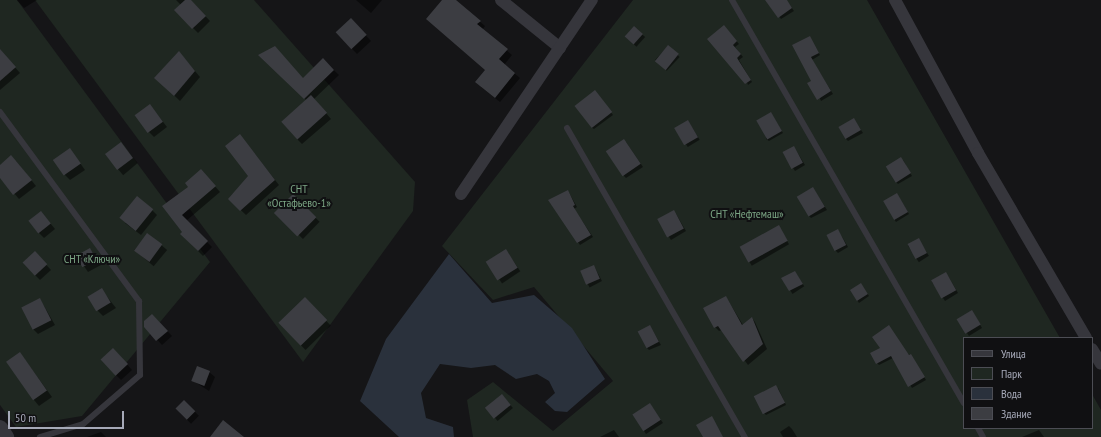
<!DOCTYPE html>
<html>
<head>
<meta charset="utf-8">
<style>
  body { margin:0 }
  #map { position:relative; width:1101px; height:437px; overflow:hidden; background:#151517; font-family:"PT Sans Narrow",sans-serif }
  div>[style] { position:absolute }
  .green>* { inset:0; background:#1f2721 }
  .water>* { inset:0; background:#2a313c }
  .shadow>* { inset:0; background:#0007; transform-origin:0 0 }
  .building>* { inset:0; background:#3c3d42; transform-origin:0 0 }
  .service>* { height:6px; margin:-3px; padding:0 3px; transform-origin:3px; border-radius:3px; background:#36363c }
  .minor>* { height:12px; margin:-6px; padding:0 6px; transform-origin:6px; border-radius:6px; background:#36363c }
  .tertiary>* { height:16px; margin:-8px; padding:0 8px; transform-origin:8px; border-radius:8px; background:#36363c }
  span { translate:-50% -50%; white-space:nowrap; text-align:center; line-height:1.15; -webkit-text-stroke:4px #101012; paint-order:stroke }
  .park-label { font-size:12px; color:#7ba584 }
  .legend { position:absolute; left:963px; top:337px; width:130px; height:92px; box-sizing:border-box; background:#101012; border:1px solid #4c4d54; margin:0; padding:5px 7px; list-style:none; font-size:12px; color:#a6a9b8 }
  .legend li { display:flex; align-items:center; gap:8px; height:20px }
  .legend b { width:20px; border:1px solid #4c4d54 }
  .scale { position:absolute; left:8px; top:411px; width:116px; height:18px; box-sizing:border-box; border:2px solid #a6a9b8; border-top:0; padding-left:5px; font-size:12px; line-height:14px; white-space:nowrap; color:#a6a9b8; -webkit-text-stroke:3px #101012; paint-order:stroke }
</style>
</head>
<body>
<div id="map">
  <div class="green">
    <i style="clip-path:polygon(0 0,17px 0,210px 262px,82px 416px,16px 427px,0 405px)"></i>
    <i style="clip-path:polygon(35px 0,254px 0,415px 182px,413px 211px,303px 362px)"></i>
    <i style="clip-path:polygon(633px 0,867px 0,1060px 338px,964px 338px,964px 428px,1092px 428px,1092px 394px,1101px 410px,1101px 437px,473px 437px,467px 400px,493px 382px,553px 431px,613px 381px,534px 287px,493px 300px,442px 246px)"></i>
  </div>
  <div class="water">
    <i style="clip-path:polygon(449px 254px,492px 303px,534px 295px,572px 328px,605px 379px,567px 412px,555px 411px,545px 402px,555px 393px,549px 381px,537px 374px,516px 379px,495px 365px,471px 368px,440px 364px,421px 393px,426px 418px,453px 427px,454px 437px,399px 437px,360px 401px,386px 339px)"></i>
  </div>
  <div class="shadow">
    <i style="clip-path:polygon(17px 0,37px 0,24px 8px)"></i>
    <i style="clip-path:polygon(176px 0,190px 0,210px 21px,198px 33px,175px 10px,181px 5px)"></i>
    <i style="clip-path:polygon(356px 0,382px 0,371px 13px)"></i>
    <i style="clip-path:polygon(444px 0,455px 0,485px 26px,482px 30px,512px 55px,504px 65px,520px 78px,500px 102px,481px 87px,486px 70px,427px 19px)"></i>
    <i style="clip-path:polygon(767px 0,786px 0,794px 11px,781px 19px)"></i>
    <i style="clip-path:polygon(356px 25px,371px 41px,357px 54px,337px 33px)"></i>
    <i style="left:634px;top:27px;width:15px;height:13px;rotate:42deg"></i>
    <i style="clip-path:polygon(726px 29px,739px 44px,735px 47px,743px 57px,739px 60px,752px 82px,748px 85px)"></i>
    <i style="clip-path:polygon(809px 37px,820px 55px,812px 60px,833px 94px,821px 101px,812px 81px)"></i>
    <i style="left:668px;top:46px;width:16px;height:19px;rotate:43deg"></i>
    <i style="clip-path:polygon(0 50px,20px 73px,0 90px)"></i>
    <i style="clip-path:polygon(260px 55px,303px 79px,323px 60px,339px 75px,314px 99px,331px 119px,302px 144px,297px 139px,307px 101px)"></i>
    <i style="clip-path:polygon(184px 58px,200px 77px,180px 101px,156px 78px)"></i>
    <i style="clip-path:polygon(597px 94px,613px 115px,594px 129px,591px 127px)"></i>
    <i style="clip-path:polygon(150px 105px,167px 127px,154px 137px,149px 132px)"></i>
    <i style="clip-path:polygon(771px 113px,783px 133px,769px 141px,766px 139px)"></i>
    <i style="clip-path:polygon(854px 119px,863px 133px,848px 141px,846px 139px)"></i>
    <i style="left:688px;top:121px;width:22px;height:14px;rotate:58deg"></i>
    <i style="clip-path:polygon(240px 136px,279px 185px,246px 215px,229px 199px,249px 176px)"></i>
    <i style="clip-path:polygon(626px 142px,643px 167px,626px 178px,624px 176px)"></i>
    <i style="left:121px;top:143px;width:26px;height:19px;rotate:50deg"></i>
    <i style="clip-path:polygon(794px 147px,805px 165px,795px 171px,793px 168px)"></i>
    <i style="clip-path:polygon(70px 149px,85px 170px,70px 180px,65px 175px)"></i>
    <i style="clip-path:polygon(903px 160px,912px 176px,898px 184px,896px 182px)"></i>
    <i style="clip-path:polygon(16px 161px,36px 186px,19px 199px,0 177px,0 166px)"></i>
    <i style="clip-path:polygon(206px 176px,220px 192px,186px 221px,212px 247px,203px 256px,181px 234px,183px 232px,164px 207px)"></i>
    <i style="clip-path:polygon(813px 188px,827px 210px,811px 218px,809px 216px)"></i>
    <i style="clip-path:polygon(568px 191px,577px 207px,574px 209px,593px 237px,580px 245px,549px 201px)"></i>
    <i style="clip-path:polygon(897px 194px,909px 214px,896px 222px,894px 219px)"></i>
    <i style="left:293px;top:196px;width:37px;height:24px;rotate:44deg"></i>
    <i style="clip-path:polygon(152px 210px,157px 215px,141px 235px,125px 223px)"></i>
    <i style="clip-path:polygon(41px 212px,55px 229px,44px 238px,39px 233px)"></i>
    <i style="clip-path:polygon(676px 214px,686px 231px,671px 240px,669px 237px)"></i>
    <i style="left:779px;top:227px;width:20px;height:43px;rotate:60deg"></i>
    <i style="clip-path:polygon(838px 230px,848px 247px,838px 253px,835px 250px)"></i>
    <i style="left:148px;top:234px;width:25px;height:21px;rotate:40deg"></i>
    <i style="left:918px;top:239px;width:20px;height:12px;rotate:57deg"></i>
    <i style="clip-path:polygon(90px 249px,101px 265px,88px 272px,77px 256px)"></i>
    <i style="left:508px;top:253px;width:22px;height:22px;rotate:56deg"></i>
    <i style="clip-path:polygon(40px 258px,51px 270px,40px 280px,35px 275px)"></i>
    <i style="left:594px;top:266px;width:17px;height:14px;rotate:62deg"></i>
    <i style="left:795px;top:272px;width:17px;height:14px;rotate:57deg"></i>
    <i style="clip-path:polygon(948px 276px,958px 293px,945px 301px,932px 282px)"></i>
    <i style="clip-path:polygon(863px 287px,869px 296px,859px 303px,857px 300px)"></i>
    <i style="clip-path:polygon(101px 289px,116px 308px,103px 316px,98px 311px)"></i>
    <i style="clip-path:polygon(726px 297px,743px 325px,752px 318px,755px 322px,767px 349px,748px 365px,722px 330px,719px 331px,715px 327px)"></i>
    <i style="clip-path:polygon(40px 299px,55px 325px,38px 334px,33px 329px)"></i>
    <i style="left:305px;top:299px;width:37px;height:35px;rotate:46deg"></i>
    <i style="clip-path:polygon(974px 314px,982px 328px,969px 336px,958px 320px)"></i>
    <i style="clip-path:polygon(157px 320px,172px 336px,162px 345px,145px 326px)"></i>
    <i style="clip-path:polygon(650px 326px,661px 345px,649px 350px,647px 348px)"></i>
    <i style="clip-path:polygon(881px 349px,911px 355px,926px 380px,912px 388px,893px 358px,879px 365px,877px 363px)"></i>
    <i style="clip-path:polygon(20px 353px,52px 397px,39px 406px,34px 400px)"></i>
    <i style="clip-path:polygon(118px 354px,132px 370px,121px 380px,116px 375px)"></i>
    <i style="clip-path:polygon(209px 372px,215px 377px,209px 391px,192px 380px)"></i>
    <i style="clip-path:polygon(778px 388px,786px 405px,766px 415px,764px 413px)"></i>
    <i style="left:502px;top:395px;width:17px;height:20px;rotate:50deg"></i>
    <i style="left:184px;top:401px;width:21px;height:11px;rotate:45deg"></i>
    <i style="clip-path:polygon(650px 404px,663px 423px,646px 434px,644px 431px)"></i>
    <i style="clip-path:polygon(789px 426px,792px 429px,797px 437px,783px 437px,780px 432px)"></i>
    <i style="clip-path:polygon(614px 430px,619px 437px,600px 437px)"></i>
    <i style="clip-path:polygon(1039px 430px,1044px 437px,1022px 437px)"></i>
    <i style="clip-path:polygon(101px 432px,106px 437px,87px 437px)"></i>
  </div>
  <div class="building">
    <i style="clip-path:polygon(185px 0,191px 0,206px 16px,192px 29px,174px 10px)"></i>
    <i style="clip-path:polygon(442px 0,456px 0,481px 21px,477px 24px,508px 49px,499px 59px,515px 73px,495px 98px,475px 82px,485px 70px,426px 19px)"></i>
    <i style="clip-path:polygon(765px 0,787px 0,792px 8px,778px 18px)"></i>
    <i style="left:351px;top:18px;width:23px;height:21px;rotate:47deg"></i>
    <i style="clip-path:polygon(724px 25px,737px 41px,733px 45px,741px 54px,737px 58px,751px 80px,745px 84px,707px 39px)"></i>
    <i style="left:634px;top:26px;width:12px;height:14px;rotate:42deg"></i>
    <i style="clip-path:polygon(810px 36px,819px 53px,811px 57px,831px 91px,817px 100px,807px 83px,811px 81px,792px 45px)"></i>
    <i style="left:668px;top:45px;width:14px;height:21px;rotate:39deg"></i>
    <i style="clip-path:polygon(275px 46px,303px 78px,323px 58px,334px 70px,304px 99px,258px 55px)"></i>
    <i style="clip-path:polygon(0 49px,16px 67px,0 81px)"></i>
    <i style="clip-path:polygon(179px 51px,195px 71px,174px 96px,154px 78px)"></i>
    <i style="left:595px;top:90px;width:28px;height:26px;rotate:52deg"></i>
    <i style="left:311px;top:95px;width:24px;height:40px;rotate:48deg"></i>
    <i style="left:150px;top:104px;width:22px;height:19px;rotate:54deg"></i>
    <i style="left:771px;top:112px;width:22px;height:17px;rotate:60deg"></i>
    <i style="left:854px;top:118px;width:14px;height:18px;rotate:60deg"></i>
    <i style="left:688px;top:120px;width:20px;height:16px;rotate:60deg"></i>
    <i style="clip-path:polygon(240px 134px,275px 180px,240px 211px,228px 199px,248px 176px,225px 146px)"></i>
    <i style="left:624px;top:139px;width:30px;height:22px;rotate:56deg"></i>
    <i style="left:121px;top:142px;width:20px;height:20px;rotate:53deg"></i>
    <i style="left:794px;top:146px;width:19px;height:13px;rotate:62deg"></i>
    <i style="left:70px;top:148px;width:19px;height:21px;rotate:55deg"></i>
    <i style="clip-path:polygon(11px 155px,32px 180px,13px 195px,0 178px,0 165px)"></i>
    <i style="left:901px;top:157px;width:19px;height:18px;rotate:58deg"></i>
    <i style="clip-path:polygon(201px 169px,216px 186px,182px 215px,208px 241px,198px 251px,180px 234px,182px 232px,162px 206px,188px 187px,185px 183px)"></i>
    <i style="left:813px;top:187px;width:23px;height:19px;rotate:59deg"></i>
    <i style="clip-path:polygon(568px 190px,575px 205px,573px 206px,591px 235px,577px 243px,548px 200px)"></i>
    <i style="left:897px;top:193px;width:22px;height:16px;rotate:60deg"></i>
    <i style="left:293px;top:194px;width:33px;height:27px;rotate:45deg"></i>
    <i style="left:137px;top:196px;width:21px;height:28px;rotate:39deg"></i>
    <i style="left:674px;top:210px;width:21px;height:19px;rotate:62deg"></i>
    <i style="left:41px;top:211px;width:16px;height:16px;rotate:52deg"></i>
    <i style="left:779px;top:225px;width:18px;height:45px;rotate:61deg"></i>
    <i style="left:838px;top:229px;width:18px;height:13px;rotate:63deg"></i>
    <i style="left:147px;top:233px;width:19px;height:22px;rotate:36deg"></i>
    <i style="left:919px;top:238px;width:17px;height:13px;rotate:62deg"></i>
    <i style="left:90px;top:248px;width:13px;height:16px;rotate:61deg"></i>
    <i style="left:506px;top:249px;width:22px;height:24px;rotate:58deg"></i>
    <i style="left:35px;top:251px;width:18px;height:17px;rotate:47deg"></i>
    <i style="left:594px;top:265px;width:15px;height:15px;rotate:67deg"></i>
    <i style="clip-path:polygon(795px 271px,803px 284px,789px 291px,781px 278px)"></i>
    <i style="left:946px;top:272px;width:21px;height:17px;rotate:61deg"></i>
    <i style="left:861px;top:283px;width:13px;height:13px;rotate:58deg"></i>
    <i style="left:102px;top:288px;width:17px;height:17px;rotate:59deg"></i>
    <i style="clip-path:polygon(726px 296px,742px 325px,752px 317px,763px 344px,743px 362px,718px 326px,714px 328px,703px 308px)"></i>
    <i style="left:305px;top:297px;width:32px;height:37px;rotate:46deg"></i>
    <i style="left:40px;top:298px;width:25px;height:21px;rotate:63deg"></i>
    <i style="left:972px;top:310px;width:17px;height:18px;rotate:59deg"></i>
    <i style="clip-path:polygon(152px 314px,168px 331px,156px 341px,144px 327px,144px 321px)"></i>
    <i style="left:650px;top:325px;width:19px;height:14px;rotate:62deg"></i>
    <i style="clip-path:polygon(889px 325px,909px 355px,911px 354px,925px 377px,908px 387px,891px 356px,876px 364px,870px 353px,880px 348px,872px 337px)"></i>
    <i style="left:113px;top:348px;width:22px;height:17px;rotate:47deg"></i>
    <i style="left:20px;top:352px;width:47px;height:17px;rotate:55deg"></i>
    <i style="left:197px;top:366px;width:14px;height:16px;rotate:21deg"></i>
    <i style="left:776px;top:385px;width:20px;height:25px;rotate:63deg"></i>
    <i style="left:502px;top:394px;width:14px;height:22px;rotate:51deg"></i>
    <i style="left:184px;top:400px;width:16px;height:12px;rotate:45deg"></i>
    <i style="left:650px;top:403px;width:20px;height:21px;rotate:57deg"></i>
    <i style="clip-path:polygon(712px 416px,723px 437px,703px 437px,696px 425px)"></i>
    <i style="clip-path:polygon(223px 420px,244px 437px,210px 437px)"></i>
  </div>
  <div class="service">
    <i style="left:732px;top:0;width:465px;rotate:60.1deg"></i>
    <i style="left:0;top:112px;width:235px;rotate:53.7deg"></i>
    <i style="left:139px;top:301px;width:74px;rotate:89.2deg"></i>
    <i style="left:140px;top:375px;width:75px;rotate:139.3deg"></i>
    <i style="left:83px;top:424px;width:45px;rotate:163.2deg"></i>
    <i style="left:567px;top:128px;width:357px;rotate:60.1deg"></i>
    <i style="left:978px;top:428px;width:10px;rotate:61deg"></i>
  </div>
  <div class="minor">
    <i style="left:501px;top:0;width:76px;rotate:39.1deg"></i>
    <i style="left:895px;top:0;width:174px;rotate:61.5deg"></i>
    <i style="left:978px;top:153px;width:214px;rotate:59.7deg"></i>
    <i style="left:461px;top:194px;width:234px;rotate:-56deg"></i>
    <i style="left:1092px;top:349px;width:17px;rotate:59deg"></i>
  </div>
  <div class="tertiary">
    <i style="left:0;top:428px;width:11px;rotate:56deg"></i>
  </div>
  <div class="park-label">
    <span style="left:299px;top:196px">СНТ<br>«Остафьево-1»</span>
    <span style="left:747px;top:214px">СНТ «Нефтемаш»</span>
    <span style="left:92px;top:259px">СНТ «Ключи»</span>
  </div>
  <ul class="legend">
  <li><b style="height:5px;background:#36363c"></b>Улица</li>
  <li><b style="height:11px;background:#1f2721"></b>Парк</li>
  <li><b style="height:11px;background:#2a313c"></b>Вода</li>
  <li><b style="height:11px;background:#3c3d42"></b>Здание</li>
  </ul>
  <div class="scale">50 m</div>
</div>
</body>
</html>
